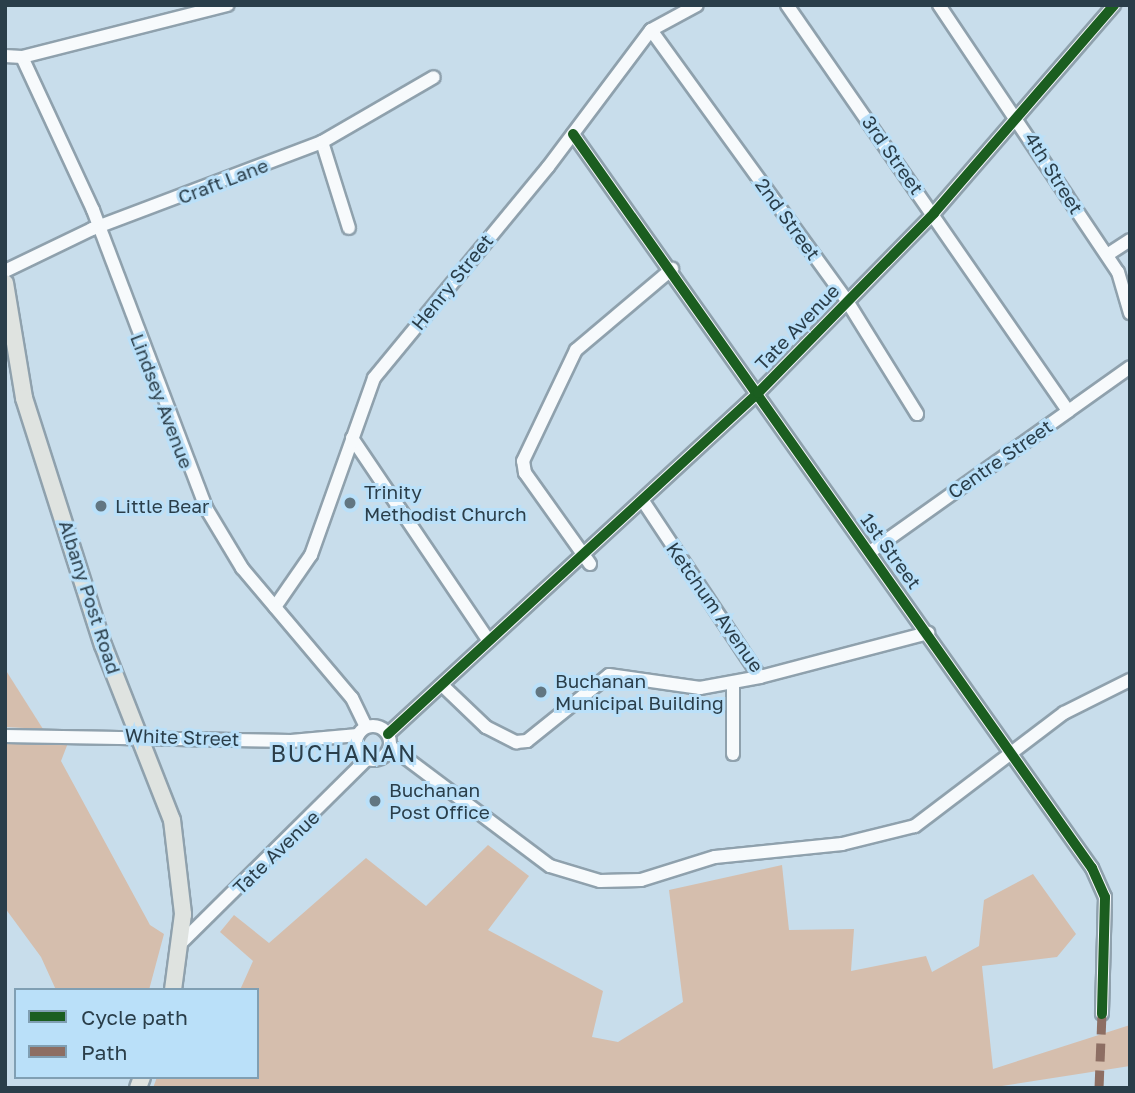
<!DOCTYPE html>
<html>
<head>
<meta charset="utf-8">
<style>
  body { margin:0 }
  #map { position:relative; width:1135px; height:1093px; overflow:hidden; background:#c8ddeb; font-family:"Golos Text",sans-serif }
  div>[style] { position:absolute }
  .green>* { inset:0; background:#d5bead }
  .roads { filter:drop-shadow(2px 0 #8fa1ad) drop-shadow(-2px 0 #8fa1ad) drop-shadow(0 2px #8fa1ad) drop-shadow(0 -2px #8fa1ad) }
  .minor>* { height:12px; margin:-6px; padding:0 6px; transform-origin:6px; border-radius:6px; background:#f7fafc }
  .minor>.ring { margin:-6px; padding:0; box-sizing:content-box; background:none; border:12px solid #f7fafc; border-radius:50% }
  .major>* { height:16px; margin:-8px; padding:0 8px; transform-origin:8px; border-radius:8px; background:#dfe3e0 }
  .quiet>* { height:9px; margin-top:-4.5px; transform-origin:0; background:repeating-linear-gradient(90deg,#8d6e63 0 18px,transparent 0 27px) }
  .cycleway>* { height:10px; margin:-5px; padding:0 5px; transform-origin:5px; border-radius:5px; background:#1b5e20 }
  .dots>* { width:19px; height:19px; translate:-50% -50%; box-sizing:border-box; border:4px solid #bae0f9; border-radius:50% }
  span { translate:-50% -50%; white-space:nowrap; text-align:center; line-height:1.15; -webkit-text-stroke:6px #bae0f9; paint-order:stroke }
  .street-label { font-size:19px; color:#2a3e4a }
  .poi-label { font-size:19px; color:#2a3e4a }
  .left { translate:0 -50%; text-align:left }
  .quarter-label { font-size:23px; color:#2a3e4a; letter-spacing:2px }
  .frame { position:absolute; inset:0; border:7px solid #2a3e4a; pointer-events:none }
  .legend { position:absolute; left:14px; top:988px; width:245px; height:91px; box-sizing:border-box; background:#bae0f9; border:2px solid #809fb3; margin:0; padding:9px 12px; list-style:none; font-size:21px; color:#2a3e4a }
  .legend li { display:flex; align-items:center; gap:14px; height:35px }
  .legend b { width:35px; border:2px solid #809fb3 }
</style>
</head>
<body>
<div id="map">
  <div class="green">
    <i style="clip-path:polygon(5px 669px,43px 729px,5px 727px)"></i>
    <i style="clip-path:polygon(5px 742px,68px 743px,61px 761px,150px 925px,164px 934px,149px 990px,56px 990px,41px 957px,5px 908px)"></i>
    <i style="clip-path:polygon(488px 845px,529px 876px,488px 930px,603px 991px,592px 1037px,618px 1042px,683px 1002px,669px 890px,782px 865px,789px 930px,854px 929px,851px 971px,926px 956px,932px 972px,979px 946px,984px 900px,1033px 874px,1076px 934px,1057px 957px,982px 966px,993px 1069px,1130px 1025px,1130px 1066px,989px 1088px,153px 1088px,157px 1077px,257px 1077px,257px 990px,240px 990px,253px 961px,220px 932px,234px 915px,269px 943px,366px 858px,426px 906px)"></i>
  </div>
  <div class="roads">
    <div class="minor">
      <i style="left:787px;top:5px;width:494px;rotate:55.3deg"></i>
      <i style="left:939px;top:5px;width:321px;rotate:56.2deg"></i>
      <i style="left:1118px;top:272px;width:43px;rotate:73.7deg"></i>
      <i style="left:651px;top:30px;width:334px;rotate:54.1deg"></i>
      <i style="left:847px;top:301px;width:133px;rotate:58.2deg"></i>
      <i style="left:5px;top:56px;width:17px;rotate:3deg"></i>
      <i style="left:22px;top:57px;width:169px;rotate:65.1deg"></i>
      <i style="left:93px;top:210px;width:319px;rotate:69.2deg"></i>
      <i style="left:206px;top:508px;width:70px;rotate:59deg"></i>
      <i style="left:242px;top:568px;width:170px;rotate:49.8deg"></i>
      <i style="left:352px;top:698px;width:32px;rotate:64deg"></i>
      <i style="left:22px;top:57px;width:212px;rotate:-14.2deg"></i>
      <i style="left:573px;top:134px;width:899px;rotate:54.74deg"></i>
      <i style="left:1092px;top:868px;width:32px;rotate:66deg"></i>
      <i style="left:1105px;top:897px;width:117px;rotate:91.5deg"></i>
      <i style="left:322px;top:142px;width:90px;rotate:72.6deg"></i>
      <i style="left:1107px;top:255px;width:27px;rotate:-33deg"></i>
      <i style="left:5px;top:271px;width:97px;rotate:-25.8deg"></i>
      <i style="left:92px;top:229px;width:246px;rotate:-20.7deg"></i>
      <i style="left:322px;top:142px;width:129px;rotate:-30.1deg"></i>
      <i style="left:352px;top:438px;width:244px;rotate:56deg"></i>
      <i style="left:643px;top:501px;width:211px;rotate:56.4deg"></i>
      <i style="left:760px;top:677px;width:174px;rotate:-14.7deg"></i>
      <i style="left:870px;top:552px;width:319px;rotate:-35.4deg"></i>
      <i style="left:590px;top:564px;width:112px;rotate:-125.5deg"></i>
      <i style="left:525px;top:473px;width:12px;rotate:-99deg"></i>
      <i style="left:523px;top:461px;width:123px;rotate:-64.5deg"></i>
      <i style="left:576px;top:350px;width:126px;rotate:-40.2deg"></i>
      <i style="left:275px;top:607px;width:63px;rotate:-55.3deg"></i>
      <i style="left:311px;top:555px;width:188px;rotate:-70.4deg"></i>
      <i style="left:374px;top:378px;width:273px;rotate:-50.5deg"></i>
      <i style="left:548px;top:167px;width:171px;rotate:-53.1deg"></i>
      <i style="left:651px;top:30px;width:52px;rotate:-28.5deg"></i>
      <i style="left:442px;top:685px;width:61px;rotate:43.7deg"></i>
      <i style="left:486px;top:727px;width:34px;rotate:27deg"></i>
      <i style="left:516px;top:742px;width:11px;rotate:-5deg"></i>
      <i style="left:527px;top:741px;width:105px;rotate:-38.8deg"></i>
      <i style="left:609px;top:675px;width:92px;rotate:8.1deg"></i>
      <i style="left:700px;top:688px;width:61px;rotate:-10.4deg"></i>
      <i style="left:733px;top:686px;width:68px;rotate:90deg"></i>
      <i class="ring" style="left:356px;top:726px;width:22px;height:22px"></i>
      <i style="left:388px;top:734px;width:503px;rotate:-42.66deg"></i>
      <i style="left:758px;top:393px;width:252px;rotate:-45.6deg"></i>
      <i style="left:934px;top:213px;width:275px;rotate:-49.1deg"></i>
      <i style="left:5px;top:736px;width:286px;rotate:1deg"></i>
      <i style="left:291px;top:741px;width:67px;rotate:-5.1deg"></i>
      <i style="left:390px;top:746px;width:200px;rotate:36.9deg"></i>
      <i style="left:550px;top:866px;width:52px;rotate:16.7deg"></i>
      <i style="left:600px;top:881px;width:41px;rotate:-1.4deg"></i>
      <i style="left:641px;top:880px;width:77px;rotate:-17.3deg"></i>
      <i style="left:715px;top:857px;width:128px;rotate:-5.8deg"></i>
      <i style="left:842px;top:844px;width:75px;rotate:-13.9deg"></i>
      <i style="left:915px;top:826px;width:187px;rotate:-37.2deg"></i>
      <i style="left:1064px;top:713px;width:74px;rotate:-26.6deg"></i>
      <i style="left:182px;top:942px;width:260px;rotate:-44.7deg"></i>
    </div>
    <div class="major">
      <i style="left:5px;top:283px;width:117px;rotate:80.6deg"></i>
      <i style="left:24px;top:398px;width:259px;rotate:72.3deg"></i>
      <i style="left:103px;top:645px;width:188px;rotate:68.5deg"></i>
      <i style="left:172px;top:820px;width:95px;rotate:83.3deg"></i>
      <i style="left:183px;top:914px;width:77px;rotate:97.5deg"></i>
      <i style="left:138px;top:1088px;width:12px;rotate:-70deg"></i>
    </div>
  </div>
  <div class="quiet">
    <i style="left:1099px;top:1088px;width:74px;rotate:-87.7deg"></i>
  </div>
  <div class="cycleway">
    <i style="left:573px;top:134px;width:899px;rotate:54.74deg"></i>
    <i style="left:1092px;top:868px;width:32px;rotate:66deg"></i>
    <i style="left:1105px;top:897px;width:117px;rotate:91.5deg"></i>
    <i style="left:388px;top:734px;width:503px;rotate:-42.66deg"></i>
    <i style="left:758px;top:393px;width:252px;rotate:-45.6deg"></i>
    <i style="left:934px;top:213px;width:275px;rotate:-49.1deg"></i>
  </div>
  <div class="dots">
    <i style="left:350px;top:503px;background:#617682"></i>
    <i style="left:101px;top:506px;background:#617682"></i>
    <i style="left:541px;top:692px;background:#617682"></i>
    <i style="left:375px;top:801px;background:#617682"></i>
  </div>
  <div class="street-label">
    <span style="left:893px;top:155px;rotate:55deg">3rd Street</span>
    <span style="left:1054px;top:173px;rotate:58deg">4th Street</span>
    <span style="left:223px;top:181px;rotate:-21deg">Craft Lane</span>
    <span style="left:788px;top:219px;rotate:54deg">2nd Street</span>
    <span style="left:452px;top:282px;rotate:-51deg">Henry Street</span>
    <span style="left:797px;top:327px;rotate:-46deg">Tate Avenue</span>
    <span style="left:162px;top:401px;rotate:69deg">Lindsey Avenue</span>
    <span style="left:1000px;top:459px;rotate:-35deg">Centre Street</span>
    <span style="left:891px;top:551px;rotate:54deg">1st Street</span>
    <span style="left:90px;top:597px;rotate:72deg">Albany Post Road</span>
    <span style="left:715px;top:607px;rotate:55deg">Ketchum Avenue</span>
    <span style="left:182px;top:737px;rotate:2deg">White Street</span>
    <span style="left:276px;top:852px;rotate:-44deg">Tate Avenue</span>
  </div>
  <div class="poi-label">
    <span class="left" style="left:364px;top:503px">Trinity<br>Methodist Church</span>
    <span class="left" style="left:115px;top:506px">Little Bear</span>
    <span class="left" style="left:555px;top:692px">Buchanan<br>Municipal Building</span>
    <span class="left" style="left:389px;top:801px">Buchanan<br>Post Office</span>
  </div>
  <div class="quarter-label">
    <span style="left:344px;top:753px">BUCHANAN</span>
  </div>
  <div class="frame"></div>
  <ul class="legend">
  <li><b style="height:9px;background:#1b5e20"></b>Cycle path</li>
  <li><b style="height:9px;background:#8d6e63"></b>Path</li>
  </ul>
</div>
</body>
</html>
